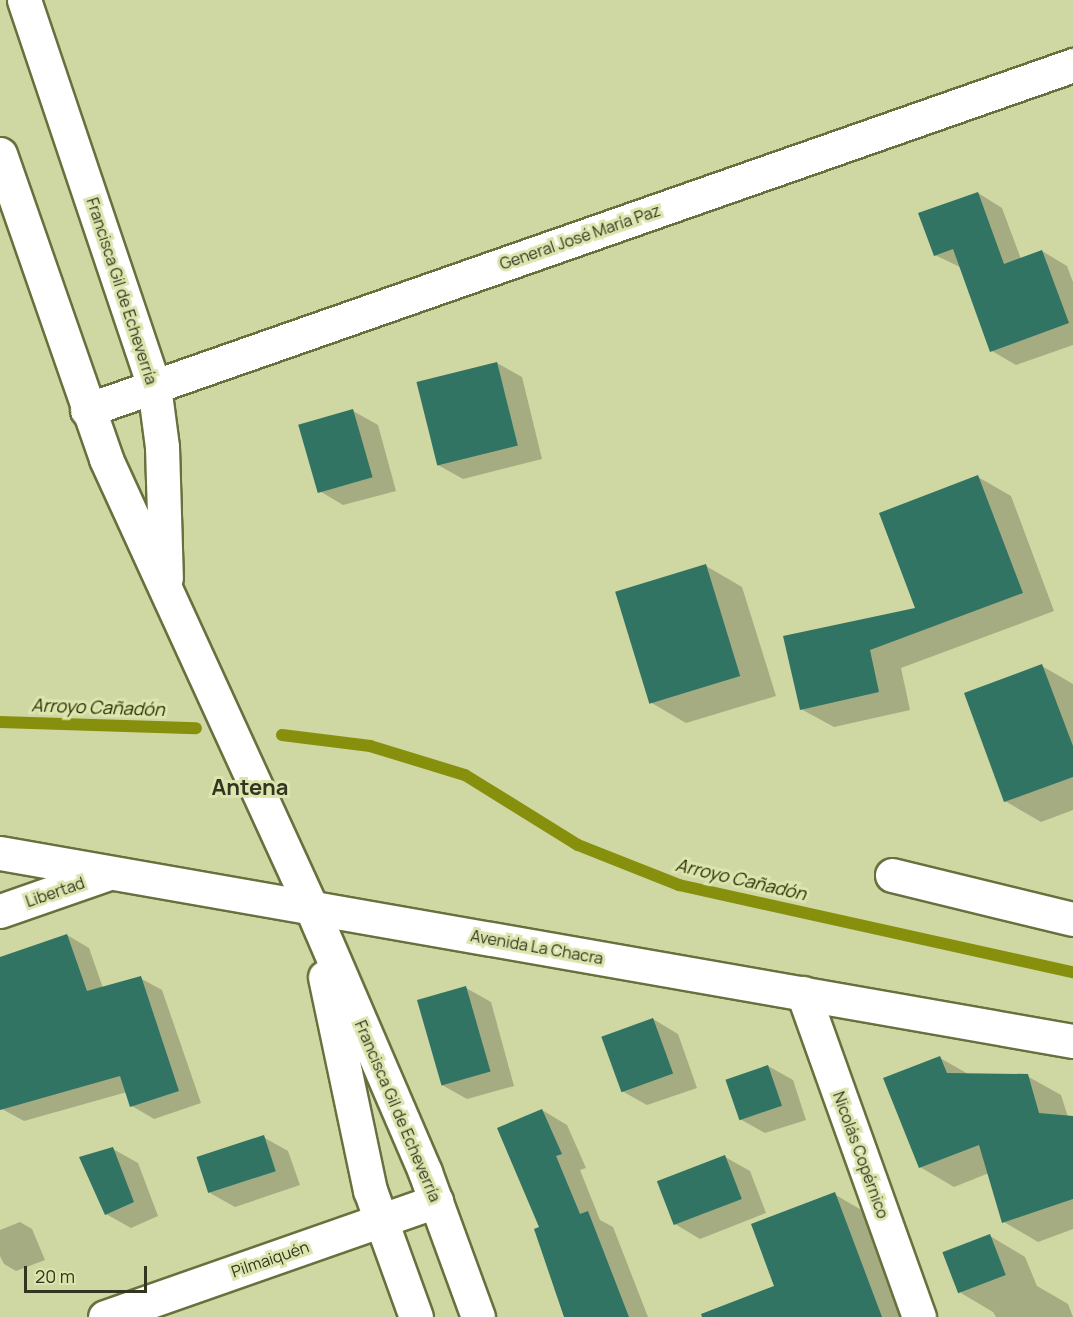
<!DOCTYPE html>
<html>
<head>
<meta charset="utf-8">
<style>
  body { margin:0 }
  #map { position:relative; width:1073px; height:1317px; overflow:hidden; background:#cfd7a2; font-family:Manrope,sans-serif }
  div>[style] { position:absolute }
  .shadow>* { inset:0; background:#0003 }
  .stream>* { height:12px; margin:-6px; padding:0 6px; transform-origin:6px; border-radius:6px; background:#86900c }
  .building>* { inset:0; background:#327464; transform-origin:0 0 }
  .roads { filter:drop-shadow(2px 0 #696f3d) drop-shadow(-2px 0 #696f3d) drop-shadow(0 2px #696f3d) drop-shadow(0 -2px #696f3d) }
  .minor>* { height:33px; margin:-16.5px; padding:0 16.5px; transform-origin:16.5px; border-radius:16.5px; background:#fff }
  span { translate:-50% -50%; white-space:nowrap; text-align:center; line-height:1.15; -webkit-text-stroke:6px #dce5ae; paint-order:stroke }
  .street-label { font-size:16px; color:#32351f }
  .water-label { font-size:18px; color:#292d00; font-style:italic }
  .district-label { font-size:22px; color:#32351f; font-weight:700 }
  .scale { position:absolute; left:24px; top:1266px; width:123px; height:27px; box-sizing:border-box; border:3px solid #32351f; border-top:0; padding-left:8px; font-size:18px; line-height:21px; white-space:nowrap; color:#32351f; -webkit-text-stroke:4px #dce5ae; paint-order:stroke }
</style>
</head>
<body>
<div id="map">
  <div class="shadow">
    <i style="clip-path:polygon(978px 193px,1002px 208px,1021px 259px,1042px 251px,1067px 266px,1073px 282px,1073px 345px,1016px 365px,992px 351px,962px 268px,935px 255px)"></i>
    <i style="clip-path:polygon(497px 363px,522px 377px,542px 459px,463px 479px,438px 465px)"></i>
    <i style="clip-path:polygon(353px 411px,378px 425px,396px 491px,343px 505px,318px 490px)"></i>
    <i style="clip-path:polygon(978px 477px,1011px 496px,1054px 611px,901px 668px,910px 710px,834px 727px,801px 709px,917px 609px)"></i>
    <i style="clip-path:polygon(706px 566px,742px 587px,776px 696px,686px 723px,650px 702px)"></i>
    <i style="clip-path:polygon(1042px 666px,1073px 684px,1073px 810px,1041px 822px,1005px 801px)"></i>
    <i style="clip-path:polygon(67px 935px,89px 948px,103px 988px,140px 978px,162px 990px,201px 1103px,154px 1119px,132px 1106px,127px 1092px,24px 1121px,2px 1109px,0 966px)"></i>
    <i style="clip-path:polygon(466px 988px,491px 1002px,514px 1086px,467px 1099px,442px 1085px)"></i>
    <i style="clip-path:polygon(653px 1019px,678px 1034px,697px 1088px,647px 1105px,622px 1091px)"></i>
    <i style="clip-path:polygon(940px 1058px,970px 1075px,1027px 1076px,1061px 1095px,1068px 1117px,1073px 1117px,1073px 1229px,1038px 1242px,1004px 1222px,989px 1173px,954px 1187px,920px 1167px)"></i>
    <i style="clip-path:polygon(768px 1066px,793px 1080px,806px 1120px,765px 1133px,740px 1119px)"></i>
    <i style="clip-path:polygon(542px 1110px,567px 1125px,586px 1168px,580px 1170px,600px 1220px,613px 1227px,648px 1317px,565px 1317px,554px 1288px,558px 1287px,541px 1228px)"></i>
    <i style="clip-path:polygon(263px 1137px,288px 1151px,300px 1185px,235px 1207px,210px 1193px)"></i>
    <i style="clip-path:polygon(113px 1149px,138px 1163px,158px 1216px,131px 1228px,106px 1214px)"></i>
    <i style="clip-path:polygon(725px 1157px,750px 1171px,766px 1213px,700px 1239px,675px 1224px)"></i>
    <i style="clip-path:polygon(834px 1194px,870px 1215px,909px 1317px,745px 1317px,776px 1287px)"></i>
    <i style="clip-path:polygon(20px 1222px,32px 1229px,45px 1260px,16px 1271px,4px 1264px,0 1256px,0 1230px)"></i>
    <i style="clip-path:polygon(990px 1236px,1025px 1257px,1037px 1286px,1068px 1304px,1073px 1317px,996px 1317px,993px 1312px,961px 1293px)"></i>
  </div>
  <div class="stream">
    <i style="left:0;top:722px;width:196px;rotate:1.8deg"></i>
    <i style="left:282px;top:735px;width:89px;rotate:7.1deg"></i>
    <i style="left:370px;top:746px;width:99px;rotate:17deg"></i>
    <i style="left:465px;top:775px;width:133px;rotate:31.8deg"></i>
    <i style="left:578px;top:845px;width:109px;rotate:21.6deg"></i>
    <i style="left:679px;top:885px;width:403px;rotate:12.5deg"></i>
  </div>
  <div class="building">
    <i style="clip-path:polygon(978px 192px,1004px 264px,1042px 250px,1069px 323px,990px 352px,953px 249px,934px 256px,918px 213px)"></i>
    <i style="left:497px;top:362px;width:86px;height:83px;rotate:76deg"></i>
    <i style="left:353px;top:409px;width:71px;height:57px;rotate:74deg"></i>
    <i style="clip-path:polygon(978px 475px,1023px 593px,870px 650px,879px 692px,800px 710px,783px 636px,915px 608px,879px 513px)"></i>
    <i style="left:706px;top:564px;width:117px;height:95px;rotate:73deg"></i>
    <i style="clip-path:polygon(1042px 664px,1073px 746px,1073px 777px,1004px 802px,964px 693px)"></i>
    <i style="clip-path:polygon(67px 934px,87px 991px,141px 976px,179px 1091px,130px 1107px,120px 1076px,0 1110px,0 957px)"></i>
    <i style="left:466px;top:986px;width:89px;height:51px;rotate:74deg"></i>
    <i style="left:653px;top:1018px;width:59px;height:55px;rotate:70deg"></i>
    <i style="clip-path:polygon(940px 1056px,947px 1073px,1028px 1074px,1039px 1113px,1073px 1116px,1073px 1199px,1002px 1223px,979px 1145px,919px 1168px,883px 1078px)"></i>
    <i style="left:768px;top:1065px;width:43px;height:45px;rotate:71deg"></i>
    <i style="clip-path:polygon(542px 1109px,562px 1154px,556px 1156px,580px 1214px,588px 1211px,629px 1317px,564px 1317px,534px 1229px,539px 1227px,497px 1128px)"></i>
    <i style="left:264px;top:1135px;width:38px;height:71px;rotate:72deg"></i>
    <i style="clip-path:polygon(113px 1147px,134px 1202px,105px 1215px,79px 1157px)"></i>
    <i style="left:725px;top:1155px;width:47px;height:73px;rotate:69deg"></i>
    <i style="clip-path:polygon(835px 1192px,882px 1317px,702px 1317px,701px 1314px,774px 1286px,751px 1224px)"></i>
    <i style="left:990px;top:1234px;width:44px;height:51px;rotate:69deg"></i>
  </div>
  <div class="roads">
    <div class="minor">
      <i style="left:24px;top:0;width:407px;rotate:71.4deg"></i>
      <i style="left:154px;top:386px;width:62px;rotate:82.5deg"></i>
      <i style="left:162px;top:447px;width:131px;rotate:88.3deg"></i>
      <i style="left:0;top:154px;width:323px;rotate:70.8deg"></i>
      <i style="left:106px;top:459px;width:493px;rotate:65.4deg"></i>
      <i style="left:311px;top:907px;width:288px;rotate:66.7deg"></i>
      <i style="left:425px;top:1172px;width:154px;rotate:69.9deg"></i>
      <i style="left:87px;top:410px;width:1045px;rotate:-19.28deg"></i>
      <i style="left:0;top:853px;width:1089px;rotate:9.94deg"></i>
      <i style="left:892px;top:875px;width:186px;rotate:13.7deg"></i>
      <i style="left:0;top:911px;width:115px;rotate:-19.2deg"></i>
      <i style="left:325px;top:977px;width:218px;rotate:78.1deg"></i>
      <i style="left:370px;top:1190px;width:135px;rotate:70.1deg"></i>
      <i style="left:803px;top:993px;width:344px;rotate:70.3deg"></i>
      <i style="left:105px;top:1317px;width:351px;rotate:-19.3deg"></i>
    </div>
  </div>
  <div class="street-label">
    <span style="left:580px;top:237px;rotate:-19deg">General José María Paz</span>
    <span style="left:122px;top:291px;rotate:72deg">Francisca Gil de Echeverría</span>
    <span style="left:55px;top:892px;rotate:-19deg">Libertad</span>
    <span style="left:537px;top:947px;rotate:10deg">Avenida La Chacra</span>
    <span style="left:398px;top:1111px;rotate:67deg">Francisca Gil de Echeverría</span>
    <span style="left:861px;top:1155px;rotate:70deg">Nicolás Copérnico</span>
    <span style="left:270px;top:1259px;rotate:-19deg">Pilmaiquén</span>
  </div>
  <div class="water-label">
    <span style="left:98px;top:707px;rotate:2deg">Arroyo Cañadón</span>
    <span style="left:741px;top:879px;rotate:13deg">Arroyo Cañadón</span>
  </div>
  <div class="district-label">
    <span style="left:250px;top:788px">Antena</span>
  </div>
  <div class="scale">20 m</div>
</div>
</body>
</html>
